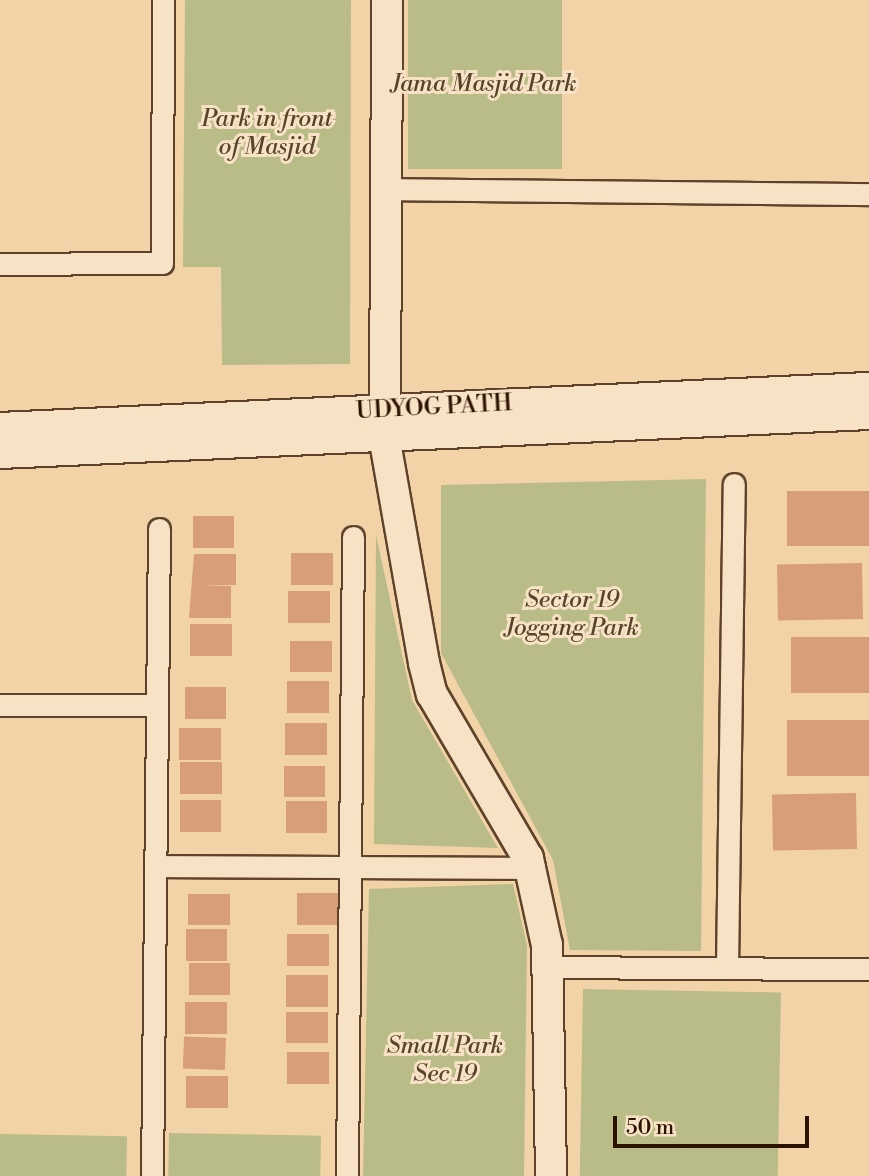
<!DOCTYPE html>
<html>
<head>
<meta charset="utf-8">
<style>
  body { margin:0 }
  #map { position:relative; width:869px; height:1176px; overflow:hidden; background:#f2d3a8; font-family:"Libre Bodoni",serif }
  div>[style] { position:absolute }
  .green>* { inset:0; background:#babc88; transform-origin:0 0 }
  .building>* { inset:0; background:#d89d79; transform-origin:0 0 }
  .roads { filter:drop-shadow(2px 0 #5e422a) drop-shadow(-2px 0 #5e422a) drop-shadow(0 2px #5e422a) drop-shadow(0 -2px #5e422a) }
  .street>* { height:21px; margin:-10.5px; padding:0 10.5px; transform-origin:10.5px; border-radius:10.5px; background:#f7e2c6 }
  .secondary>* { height:30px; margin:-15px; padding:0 15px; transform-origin:15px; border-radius:15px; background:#f7e2c6 }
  span { translate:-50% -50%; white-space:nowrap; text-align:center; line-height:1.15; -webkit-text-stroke:6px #f7e2c6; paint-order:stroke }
  .park-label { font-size:24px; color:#574529; font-style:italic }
  .street-label { font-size:24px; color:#2d1200 }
  .scale { position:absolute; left:613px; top:1116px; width:196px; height:32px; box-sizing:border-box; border:4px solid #2d1200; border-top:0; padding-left:9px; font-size:21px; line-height:24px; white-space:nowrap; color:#2d1200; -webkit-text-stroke:5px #f7e2c6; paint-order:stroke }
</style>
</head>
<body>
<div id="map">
  <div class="green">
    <i style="clip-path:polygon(185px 0,351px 0,350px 364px,222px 365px,221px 267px,183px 267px)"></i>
    <i style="left:408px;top:0;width:154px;height:169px"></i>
    <i style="clip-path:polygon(706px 479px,701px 951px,570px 950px,553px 860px,441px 653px,441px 485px)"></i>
    <i style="clip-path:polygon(376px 535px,412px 700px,498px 848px,374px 844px)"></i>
    <i style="clip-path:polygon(513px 884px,527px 945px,524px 1176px,363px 1176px,369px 889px)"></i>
    <i style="left:583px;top:989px;width:198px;height:187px;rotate:1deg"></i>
    <i style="left:169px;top:1133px;width:152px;height:43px;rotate:1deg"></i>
    <i style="left:0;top:1134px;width:127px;height:42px;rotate:1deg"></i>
  </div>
  <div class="building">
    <i style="left:869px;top:491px;width:55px;height:82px;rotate:90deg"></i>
    <i style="left:193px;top:516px;width:41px;height:32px"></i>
    <i style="left:333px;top:553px;width:32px;height:42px;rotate:90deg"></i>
    <i style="clip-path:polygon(194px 554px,236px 554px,236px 585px,201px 585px,231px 586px,231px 618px,189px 618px)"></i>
    <i style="left:862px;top:563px;width:56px;height:85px;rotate:89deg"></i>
    <i style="left:288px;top:591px;width:42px;height:32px"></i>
    <i style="left:190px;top:624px;width:42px;height:32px"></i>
    <i style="left:869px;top:637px;width:56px;height:78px;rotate:90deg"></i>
    <i style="left:290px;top:641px;width:42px;height:31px"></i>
    <i style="left:287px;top:681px;width:42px;height:32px"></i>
    <i style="left:185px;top:687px;width:41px;height:32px"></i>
    <i style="left:869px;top:720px;width:56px;height:82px;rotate:90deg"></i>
    <i style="left:285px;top:723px;width:42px;height:32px"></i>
    <i style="left:179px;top:728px;width:42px;height:32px"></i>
    <i style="left:180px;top:762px;width:42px;height:32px"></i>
    <i style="left:284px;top:766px;width:41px;height:31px"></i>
    <i style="left:856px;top:793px;width:56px;height:84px;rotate:89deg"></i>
    <i style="left:180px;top:800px;width:41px;height:32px"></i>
    <i style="left:286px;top:801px;width:41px;height:32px"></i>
    <i style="left:297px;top:893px;width:41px;height:32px"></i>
    <i style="left:188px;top:894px;width:42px;height:31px"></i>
    <i style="left:186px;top:929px;width:41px;height:32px"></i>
    <i style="left:287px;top:934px;width:42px;height:32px"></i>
    <i style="left:189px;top:963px;width:41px;height:32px"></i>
    <i style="left:328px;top:975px;width:32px;height:42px;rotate:90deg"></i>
    <i style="left:185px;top:1002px;width:42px;height:32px"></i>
    <i style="left:286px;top:1012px;width:42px;height:31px"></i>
    <i style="left:226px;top:1038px;width:32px;height:42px;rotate:92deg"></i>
    <i style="left:329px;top:1052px;width:32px;height:42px;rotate:90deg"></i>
    <i style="left:228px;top:1076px;width:32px;height:42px;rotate:90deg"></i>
  </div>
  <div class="roads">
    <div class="street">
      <i style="left:386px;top:189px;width:483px;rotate:0.6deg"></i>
      <i style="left:0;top:264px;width:162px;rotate:-0.4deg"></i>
      <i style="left:162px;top:263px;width:263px;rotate:-89.8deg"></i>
      <i style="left:0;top:705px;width:157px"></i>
      <i style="left:155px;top:866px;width:375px;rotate:0.3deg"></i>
      <i style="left:547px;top:967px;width:322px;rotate:0.4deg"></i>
      <i style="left:727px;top:968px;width:484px;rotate:-89.2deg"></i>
      <i style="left:152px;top:1176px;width:647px;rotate:-89.38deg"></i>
      <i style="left:347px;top:1176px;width:639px;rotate:-89.46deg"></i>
    </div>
    <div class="secondary">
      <i style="left:385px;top:410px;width:410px;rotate:-89.7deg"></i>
      <i style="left:0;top:428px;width:870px;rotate:-2.64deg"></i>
      <i style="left:384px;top:436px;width:230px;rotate:80deg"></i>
      <i style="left:424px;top:663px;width:32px;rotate:76deg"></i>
      <i style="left:432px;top:694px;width:190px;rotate:59.7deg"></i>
      <i style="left:528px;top:858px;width:10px;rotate:79deg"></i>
      <i style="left:530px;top:868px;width:79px;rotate:77.6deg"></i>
      <i style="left:547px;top:945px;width:231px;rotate:89deg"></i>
      <i style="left:0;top:453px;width:870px;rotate:-2.57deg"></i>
    </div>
  </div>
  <div class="park-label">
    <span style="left:484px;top:85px">Jama Masjid Park</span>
    <span style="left:267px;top:134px">Park in front<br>of Masjid</span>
    <span style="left:572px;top:615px">Sector 19<br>Jogging Park</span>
    <span style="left:445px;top:1061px">Small Park<br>Sec 19</span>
  </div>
  <div class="street-label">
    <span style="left:434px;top:408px;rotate:-3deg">UDYOG PATH</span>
  </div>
  <div class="scale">50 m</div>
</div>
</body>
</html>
